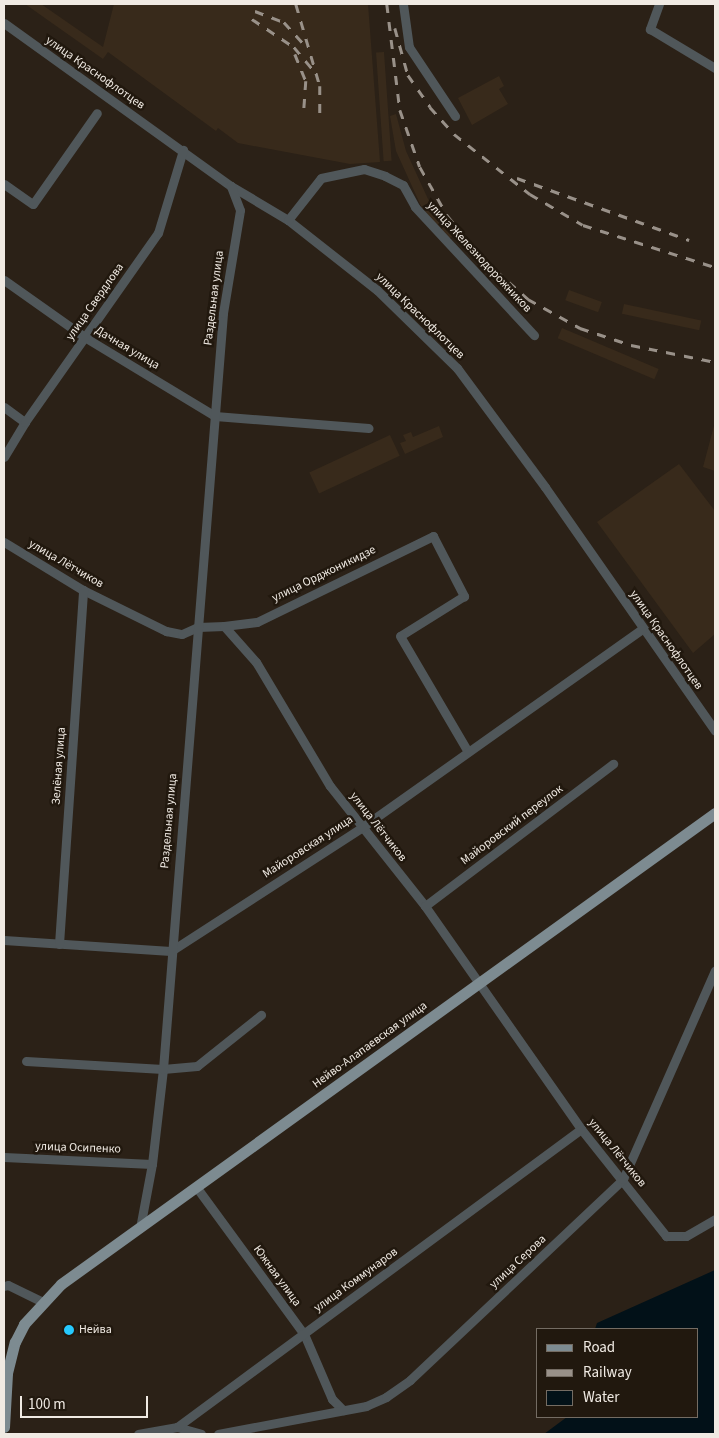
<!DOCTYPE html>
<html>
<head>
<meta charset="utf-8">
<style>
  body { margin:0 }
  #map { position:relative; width:719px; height:1438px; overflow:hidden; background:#2b2117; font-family:"Source Sans 3",sans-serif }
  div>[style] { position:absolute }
  .built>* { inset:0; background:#382a1b; transform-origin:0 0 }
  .water>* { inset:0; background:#021118 }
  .minor>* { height:9px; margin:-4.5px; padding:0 4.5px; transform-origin:4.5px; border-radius:4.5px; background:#50575a }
  .major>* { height:11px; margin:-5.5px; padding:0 5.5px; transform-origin:5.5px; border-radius:5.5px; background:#7d8b91 }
  .rail>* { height:2.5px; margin-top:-1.25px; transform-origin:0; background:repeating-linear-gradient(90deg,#999189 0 9px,transparent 0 18px) }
  .dots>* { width:14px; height:14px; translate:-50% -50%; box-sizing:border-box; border:2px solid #21180e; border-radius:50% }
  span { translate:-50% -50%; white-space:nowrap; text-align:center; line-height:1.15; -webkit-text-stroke:5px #21180e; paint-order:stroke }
  .street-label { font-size:12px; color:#f0eae3 }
  .poi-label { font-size:12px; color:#f0eae3 }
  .left { translate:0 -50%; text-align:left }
  .frame { position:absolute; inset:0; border:5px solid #f0eae3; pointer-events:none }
  .legend { position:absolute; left:536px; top:1328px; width:162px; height:90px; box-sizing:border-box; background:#21180e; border:1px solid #746c63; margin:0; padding:6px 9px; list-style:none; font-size:15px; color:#f0eae3 }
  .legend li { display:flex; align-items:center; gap:10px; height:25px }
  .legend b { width:25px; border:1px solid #746c63 }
  .scale { position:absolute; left:20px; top:1396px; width:128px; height:22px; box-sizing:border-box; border:2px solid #f0eae3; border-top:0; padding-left:6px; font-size:15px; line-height:18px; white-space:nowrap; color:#f0eae3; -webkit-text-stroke:4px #21180e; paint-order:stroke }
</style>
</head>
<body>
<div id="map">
  <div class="built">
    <i style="clip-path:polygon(25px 4px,41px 4px,103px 47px,114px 4px,368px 4px,380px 162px,350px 164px,238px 143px,218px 128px,216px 131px,108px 52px,103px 59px)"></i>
    <i style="left:384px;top:52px;width:109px;height:8px;rotate:86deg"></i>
    <i style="clip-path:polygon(499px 76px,504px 86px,499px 89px,508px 104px,472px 125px,458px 98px)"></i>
    <i style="clip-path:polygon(396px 114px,406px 151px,428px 199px,456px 233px,448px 240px,421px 206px,396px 151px,390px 116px)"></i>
    <i style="left:569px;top:290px;width:35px;height:11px;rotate:20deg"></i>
    <i style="left:624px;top:304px;width:79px;height:10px;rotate:12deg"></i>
    <i style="left:562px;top:328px;width:105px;height:11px;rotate:23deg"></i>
    <i style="clip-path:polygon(715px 422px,715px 471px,703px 467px)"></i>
    <i style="clip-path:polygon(439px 426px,443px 437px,405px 454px,400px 443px,406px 441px,403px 435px,411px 432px,413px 437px)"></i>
    <i style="left:390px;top:435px;width:23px;height:89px;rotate:65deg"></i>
    <i style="clip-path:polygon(679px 464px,715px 511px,715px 634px,693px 653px,597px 522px)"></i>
  </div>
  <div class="water">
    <i style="clip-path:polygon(715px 1270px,715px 1434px,544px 1434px,567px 1417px,698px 1417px,698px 1329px,595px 1329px,597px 1323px)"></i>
  </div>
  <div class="minor">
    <i style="left:403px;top:4px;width:43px;rotate:82.1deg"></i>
    <i style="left:409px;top:47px;width:83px;rotate:56.3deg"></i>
    <i style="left:659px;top:4px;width:27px;rotate:110deg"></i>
    <i style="left:650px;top:29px;width:76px;rotate:31deg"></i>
    <i style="left:4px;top:23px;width:279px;rotate:35.7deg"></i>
    <i style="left:231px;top:186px;width:66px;rotate:30.8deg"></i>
    <i style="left:288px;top:220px;width:113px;rotate:38.2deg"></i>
    <i style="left:377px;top:290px;width:112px;rotate:44.3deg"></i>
    <i style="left:457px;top:368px;width:148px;rotate:53.5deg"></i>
    <i style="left:545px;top:487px;width:297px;rotate:55.1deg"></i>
    <i style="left:4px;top:184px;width:35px;rotate:35deg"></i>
    <i style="left:33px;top:204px;width:111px;rotate:-54.9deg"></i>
    <i style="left:288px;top:220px;width:53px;rotate:-51.8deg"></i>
    <i style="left:321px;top:178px;width:44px;rotate:-11.8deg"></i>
    <i style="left:364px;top:169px;width:22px;rotate:18deg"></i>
    <i style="left:385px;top:176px;width:20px;rotate:27deg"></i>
    <i style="left:403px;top:185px;width:25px;rotate:61deg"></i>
    <i style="left:415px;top:207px;width:175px;rotate:47.1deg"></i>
    <i style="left:4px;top:280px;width:100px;rotate:35.3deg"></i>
    <i style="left:86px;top:338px;width:151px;rotate:31.2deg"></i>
    <i style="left:215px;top:416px;width:154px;rotate:4.5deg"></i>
    <i style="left:4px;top:407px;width:26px;rotate:36deg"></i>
    <i style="left:4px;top:457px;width:41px;rotate:-59deg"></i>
    <i style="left:25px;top:422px;width:231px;rotate:-54.9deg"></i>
    <i style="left:158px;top:233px;width:87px;rotate:-73.2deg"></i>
    <i style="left:4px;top:542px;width:92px;rotate:31.3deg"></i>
    <i style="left:83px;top:590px;width:93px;rotate:26.3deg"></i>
    <i style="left:166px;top:631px;width:16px;rotate:11deg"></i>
    <i style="left:182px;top:634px;width:17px;rotate:-24deg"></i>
    <i style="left:198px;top:627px;width:26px;rotate:-2deg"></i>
    <i style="left:224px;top:626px;width:48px;rotate:48.4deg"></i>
    <i style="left:256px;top:662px;width:144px;rotate:59.2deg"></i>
    <i style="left:330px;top:786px;width:153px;rotate:51.6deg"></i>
    <i style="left:425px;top:906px;width:272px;rotate:55deg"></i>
    <i style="left:581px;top:1129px;width:137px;rotate:51.5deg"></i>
    <i style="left:666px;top:1236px;width:20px"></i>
    <i style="left:686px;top:1236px;width:34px;rotate:-30deg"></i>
    <i style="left:224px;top:626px;width:33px;rotate:-7deg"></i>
    <i style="left:257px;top:622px;width:196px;rotate:-26deg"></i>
    <i style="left:433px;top:536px;width:68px;rotate:62.7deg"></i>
    <i style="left:464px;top:596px;width:75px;rotate:148deg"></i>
    <i style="left:400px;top:636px;width:134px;rotate:59.6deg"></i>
    <i style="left:425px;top:906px;width:236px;rotate:-37.1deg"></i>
    <i style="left:4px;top:940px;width:167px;rotate:3.8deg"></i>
    <i style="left:171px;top:951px;width:226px;rotate:-32.9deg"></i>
    <i style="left:361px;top:828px;width:344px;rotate:-35.3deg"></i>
    <i style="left:59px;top:944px;width:355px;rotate:-86.1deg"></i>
    <i style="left:26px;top:1061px;width:137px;rotate:3.3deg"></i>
    <i style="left:163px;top:1069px;width:34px;rotate:-5deg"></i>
    <i style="left:197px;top:1066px;width:82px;rotate:-38.6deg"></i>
    <i style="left:4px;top:1157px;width:148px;rotate:2.7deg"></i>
    <i style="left:197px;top:1188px;width:181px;rotate:53.8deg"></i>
    <i style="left:304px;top:1334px;width:71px;rotate:66.7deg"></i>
    <i style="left:332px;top:1399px;width:16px;rotate:45deg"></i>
    <i style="left:140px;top:1228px;width:65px;rotate:-79.4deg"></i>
    <i style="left:152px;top:1164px;width:96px;rotate:-83.4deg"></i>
    <i style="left:163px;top:1069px;width:758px;rotate:-85.46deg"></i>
    <i style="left:223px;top:313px;width:104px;rotate:-80.6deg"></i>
    <i style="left:240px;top:210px;width:26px;rotate:-111deg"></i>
    <i style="left:4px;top:1286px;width:4px;rotate:-14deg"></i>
    <i style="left:8px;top:1285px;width:39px;rotate:26deg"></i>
    <i style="left:177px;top:1427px;width:25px;rotate:16deg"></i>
    <i style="left:138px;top:1434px;width:40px;rotate:-10deg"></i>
    <i style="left:177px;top:1427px;width:502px;rotate:-36.41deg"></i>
    <i style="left:218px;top:1434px;width:151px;rotate:-10.7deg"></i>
    <i style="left:366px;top:1406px;width:22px;rotate:-24deg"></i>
    <i style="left:386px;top:1397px;width:29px;rotate:-35deg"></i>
    <i style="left:410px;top:1380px;width:293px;rotate:-43.3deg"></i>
    <i style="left:623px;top:1179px;width:228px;rotate:-66.2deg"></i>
  </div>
  <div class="major">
    <i style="left:4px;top:1427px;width:54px;rotate:-86.8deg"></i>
    <i style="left:7px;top:1373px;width:32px;rotate:-76deg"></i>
    <i style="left:15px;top:1342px;width:20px;rotate:-63deg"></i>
    <i style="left:24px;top:1324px;width:54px;rotate:-47.2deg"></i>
    <i style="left:61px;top:1284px;width:806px;rotate:-35.76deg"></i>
  </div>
  <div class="rail">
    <i style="left:296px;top:4px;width:85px;rotate:73.7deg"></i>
    <i style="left:320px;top:86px;width:31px;rotate:90deg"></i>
    <i style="left:387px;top:4px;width:107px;rotate:83deg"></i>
    <i style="left:400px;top:110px;width:60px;rotate:70.7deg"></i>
    <i style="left:420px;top:167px;width:55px;rotate:60.6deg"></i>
    <i style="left:447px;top:215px;width:55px;rotate:50.9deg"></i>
    <i style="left:482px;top:258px;width:62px;rotate:41.7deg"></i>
    <i style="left:528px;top:299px;width:60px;rotate:29.1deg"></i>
    <i style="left:580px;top:328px;width:54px;rotate:18.4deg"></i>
    <i style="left:631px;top:345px;width:86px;rotate:11.4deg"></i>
    <i style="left:255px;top:11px;width:31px;rotate:21deg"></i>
    <i style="left:284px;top:22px;width:31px;rotate:48deg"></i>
    <i style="left:252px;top:19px;width:50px;rotate:33.7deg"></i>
    <i style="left:294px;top:47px;width:30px;rotate:50deg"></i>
    <i style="left:395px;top:28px;width:49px;rotate:74.5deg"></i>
    <i style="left:408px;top:75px;width:39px;rotate:55deg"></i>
    <i style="left:430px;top:107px;width:36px;rotate:48deg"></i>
    <i style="left:454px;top:134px;width:97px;rotate:38.3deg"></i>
    <i style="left:530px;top:194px;width:61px;rotate:30.3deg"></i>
    <i style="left:583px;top:225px;width:139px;rotate:17.7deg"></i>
    <i style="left:295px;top:54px;width:29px;rotate:68deg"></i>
    <i style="left:306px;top:81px;width:32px;rotate:94deg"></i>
    <i style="left:517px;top:178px;width:183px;rotate:19.8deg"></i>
  </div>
  <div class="dots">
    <i style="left:69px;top:1330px;background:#26c9fe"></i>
  </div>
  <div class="street-label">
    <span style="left:95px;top:73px;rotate:35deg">улица Краснофлотцев</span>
    <span style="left:479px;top:257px;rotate:47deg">улица Железнодорожников</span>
    <span style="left:214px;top:298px;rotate:-83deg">Раздельная улица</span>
    <span style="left:95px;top:302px;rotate:-55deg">улица Свердлова</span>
    <span style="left:420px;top:316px;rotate:44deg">улица Краснофлотцев</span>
    <span style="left:127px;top:348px;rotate:31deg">Дачная улица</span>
    <span style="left:66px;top:564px;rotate:30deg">улица Лётчиков</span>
    <span style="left:324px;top:574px;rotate:-26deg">улица Орджоникидзе</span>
    <span style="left:666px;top:640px;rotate:55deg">улица Краснофлотцев</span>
    <span style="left:59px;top:766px;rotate:-86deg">Зелёная улица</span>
    <span style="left:169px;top:821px;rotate:-85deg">Раздельная улица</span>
    <span style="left:512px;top:825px;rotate:-37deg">Майоровский переулок</span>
    <span style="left:378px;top:827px;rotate:52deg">улица Лётчиков</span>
    <span style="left:308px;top:847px;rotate:-33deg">Майоровская улица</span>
    <span style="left:370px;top:1045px;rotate:-36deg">Нейво-Алапаевская улица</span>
    <span style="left:78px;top:1148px;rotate:2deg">улица Осипенко</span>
    <span style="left:617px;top:1153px;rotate:51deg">улица Лётчиков</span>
    <span style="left:518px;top:1262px;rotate:-43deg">улица Серова</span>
    <span style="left:277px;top:1276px;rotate:54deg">Южная улица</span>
    <span style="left:356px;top:1280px;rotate:-36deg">улица Коммунаров</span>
  </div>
  <div class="poi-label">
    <span class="left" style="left:79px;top:1330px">Нейва</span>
  </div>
  <div class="frame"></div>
  <ul class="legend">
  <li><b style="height:6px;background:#7d8b91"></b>Road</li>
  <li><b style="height:6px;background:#999189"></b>Railway</li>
  <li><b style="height:14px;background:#021118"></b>Water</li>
  </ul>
  <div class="scale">100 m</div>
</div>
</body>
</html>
